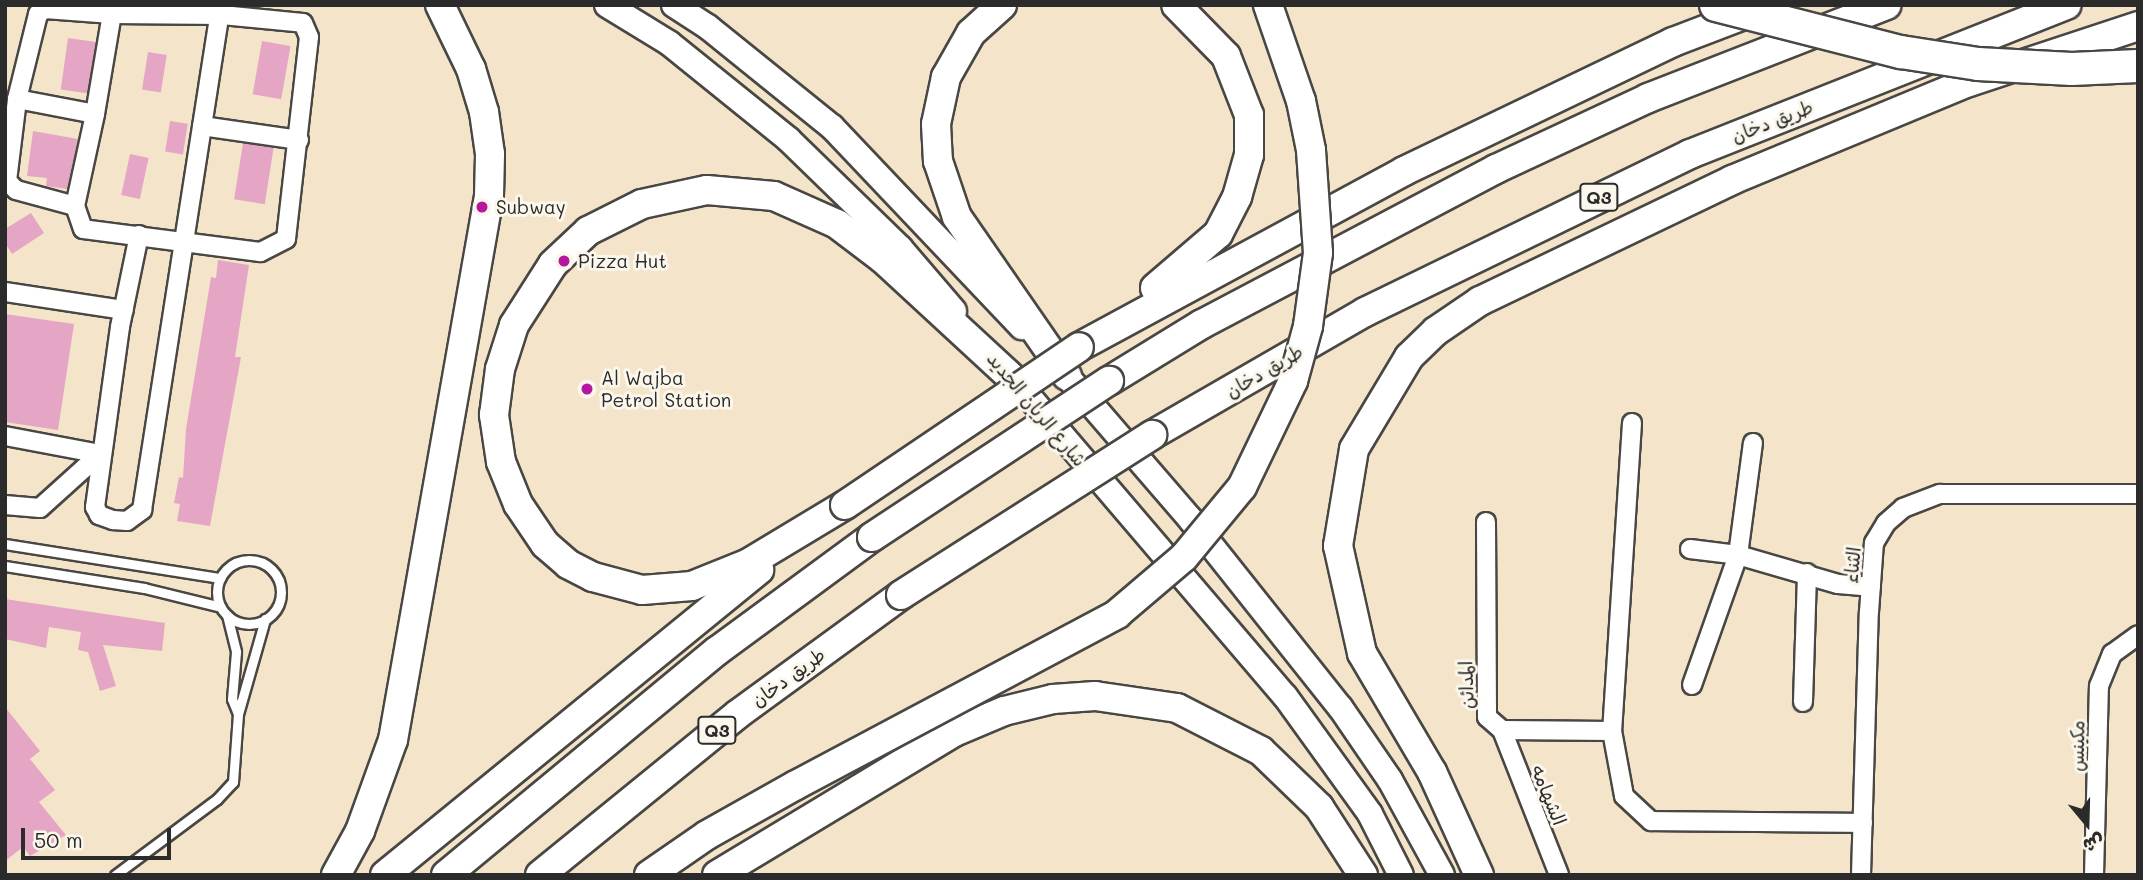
<!DOCTYPE html>
<html>
<head>
<meta charset="utf-8">
<style>
  body { margin:0 }
  #map { position:relative; width:2143px; height:880px; overflow:hidden; background:#f4e4c9; font-family:Mali,"Playpen Sans Arabic",sans-serif }
  div>[style] { position:absolute }
  .building>* { inset:0; background:#e5a6c5; transform-origin:0 0 }
  .roads { filter:drop-shadow(2px 0 #494743) drop-shadow(-2px 0 #494743) drop-shadow(0 2px #494743) drop-shadow(0 -2px #494743) }
  .service>* { height:9px; margin:-4.5px; padding:0 4.5px; transform-origin:4.5px; border-radius:4.5px; background:#fff }
  .service>.ring { margin:-4.5px; padding:0; box-sizing:content-box; background:none; border:9px solid #fff; border-radius:50% }
  .minor>* { height:18px; margin:-9px; padding:0 9px; transform-origin:9px; border-radius:9px; background:#fff }
  .secondary>* { height:24px; margin:-12px; padding:0 12px; transform-origin:12px; border-radius:12px; background:#fff }
  .primary>* { height:28px; margin:-14px; padding:0 14px; transform-origin:14px; border-radius:14px; background:#fff }
  .bridges { filter:drop-shadow(2px 0 #494743) drop-shadow(-2px 0 #494743) drop-shadow(0 2px #494743) drop-shadow(0 -2px #494743) }
  .primary-bridge>* { height:28px; margin:-14px; padding:0 14px; transform-origin:14px; border-radius:14px; background:#fff }
  .motorway-bridge>* { height:32px; margin:-16px; padding:0 16px; transform-origin:16px; border-radius:16px; background:#fff }
  .dots>* { width:19px; height:19px; translate:-50% -50%; box-sizing:border-box; border:4px solid #fbf7ec; border-radius:50% }
  span { translate:-50% -50%; white-space:nowrap; text-align:center; line-height:1.15; -webkit-text-stroke:6px #fbf7ec; paint-order:stroke }
  .shield-label span { padding:2px 5px; background:#fbf7ec; border:2px solid; border-radius:5px; -webkit-text-stroke-width:0 }
  .shield-label { font-size:18px; color:#2b2b2b; font-weight:700 }
  .street-label { font-size:19px; color:#2b2b2b }
  .poi-label { font-size:19px; color:#2b2b2b }
  .left { translate:0 -50%; text-align:left }
  .frame { position:absolute; inset:0; border:7px solid #2b2b2b; pointer-events:none }
  .north { position:absolute; left:2052px; top:789px; width:70px; height:70px; -webkit-text-stroke:5px #fbf7ec; paint-order:stroke; rotate:161deg; font-size:19px; font-weight:700; line-height:28px; text-align:center; color:#2b2b2b }
  .north::after { content:''; display:block; margin:auto; width:24px; height:32px; background:#2b2b2b; clip-path:polygon(50% 0,100% 100%,50% 72%,0 100%) }
  .scale { position:absolute; left:21px; top:828px; width:150px; height:32px; box-sizing:border-box; border:4px solid #2b2b2b; border-top:0; padding-left:9px; font-size:21px; line-height:24px; white-space:nowrap; color:#2b2b2b; -webkit-text-stroke:5px #fbf7ec; paint-order:stroke }
</style>
</head>
<body>
<div id="map">
  <div class="building">
    <i style="left:68px;top:38px;width:28px;height:52px;rotate:8deg"></i>
    <i style="left:262px;top:41px;width:29px;height:54px;rotate:10deg"></i>
    <i style="left:148px;top:52px;width:19px;height:38px;rotate:9deg"></i>
    <i style="left:170px;top:121px;width:18px;height:31px;rotate:9deg"></i>
    <i style="clip-path:polygon(33px 131px,78px 139px,67px 189px,46px 186px,47px 178px,27px 176px)"></i>
    <i style="left:243px;top:143px;width:31px;height:57px;rotate:9deg"></i>
    <i style="left:130px;top:154px;width:19px;height:42px;rotate:12deg"></i>
    <i style="clip-path:polygon(31px 213px,44px 233px,12px 254px,5px 243px,5px 229px)"></i>
    <i style="clip-path:polygon(218px 260px,249px 265px,235px 357px,241px 357px,210px 526px,177px 521px,180px 504px,174px 503px,179px 477px,183px 478px,186px 429px,211px 277px,216px 278px)"></i>
    <i style="clip-path:polygon(5px 314px,74px 324px,58px 430px,5px 422px)"></i>
    <i style="clip-path:polygon(5px 599px,165px 623px,162px 651px,103px 645px,116px 686px,100px 691px,88px 652px,78px 650px,81px 632px,49px 627px,46px 648px,5px 639px)"></i>
    <i style="clip-path:polygon(5px 707px,40px 751px,30px 759px,55px 790px,39px 802px,66px 835px,30px 856px,23px 847px,5px 861px)"></i>
  </div>
  <div class="roads">
    <div class="service">
      <i style="left:5px;top:544px;width:218px;rotate:9deg"></i>
      <i class="ring" style="left:217px;top:560px;width:55px;height:55px"></i>
      <i style="left:5px;top:566px;width:141px;rotate:9deg"></i>
      <i style="left:144px;top:588px;width:79px;rotate:13.9deg"></i>
      <i style="left:227px;top:615px;width:38px;rotate:76deg"></i>
      <i style="left:236px;top:652px;width:47px;rotate:94.9deg"></i>
      <i style="left:232px;top:699px;width:16px;rotate:68deg"></i>
      <i style="left:238px;top:714px;width:99px;rotate:-74.1deg"></i>
      <i style="left:115px;top:875px;width:127px;rotate:-36.7deg"></i>
      <i style="left:217px;top:799px;width:23px;rotate:-47deg"></i>
      <i style="left:233px;top:782px;width:68px;rotate:-85.8deg"></i>
    </div>
    <div class="minor">
      <i style="left:17px;top:99px;width:88px;rotate:-76.1deg"></i>
      <i style="left:38px;top:14px;width:9px;rotate:-36deg"></i>
      <i style="left:45px;top:9px;width:67px;rotate:4.3deg"></i>
      <i style="left:112px;top:14px;width:110px;rotate:0.5deg"></i>
      <i style="left:222px;top:15px;width:81px;rotate:5.6deg"></i>
      <i style="left:303px;top:23px;width:15px;rotate:67deg"></i>
      <i style="left:309px;top:37px;width:203px;rotate:96.5deg"></i>
      <i style="left:286px;top:239px;width:29px;rotate:153deg"></i>
      <i style="left:260px;top:252px;width:178px;rotate:-172.6deg"></i>
      <i style="left:83px;top:229px;width:24px;rotate:-109deg"></i>
      <i style="left:75px;top:206px;width:94px;rotate:-77.7deg"></i>
      <i style="left:95px;top:114px;width:101px;rotate:-80.4deg"></i>
      <i style="left:112px;top:14px;width:9px;rotate:-90deg"></i>
      <i style="left:202px;top:126px;width:98px;rotate:8.2deg"></i>
      <i style="left:75px;top:206px;width:61px;rotate:-164.8deg"></i>
      <i style="left:16px;top:190px;width:13px;rotate:-135deg"></i>
      <i style="left:7px;top:181px;width:83px;rotate:-83deg"></i>
      <i style="left:17px;top:99px;width:79px;rotate:10.9deg"></i>
      <i style="left:139px;top:235px;width:94px;rotate:101.7deg"></i>
      <i style="left:120px;top:327px;width:182px;rotate:97.9deg"></i>
      <i style="left:95px;top:507px;width:9px;rotate:63deg"></i>
      <i style="left:99px;top:515px;width:15px;rotate:20deg"></i>
      <i style="left:113px;top:520px;width:14px;rotate:4deg"></i>
      <i style="left:127px;top:521px;width:19px;rotate:-36deg"></i>
      <i style="left:142px;top:510px;width:511px;rotate:-81.11deg"></i>
      <i style="left:5px;top:292px;width:120px;rotate:8.6deg"></i>
      <i style="left:1632px;top:423px;width:309px;rotate:93.7deg"></i>
      <i style="left:1612px;top:731px;width:66px;rotate:79.5deg"></i>
      <i style="left:1624px;top:796px;width:37px;rotate:43deg"></i>
      <i style="left:1651px;top:821px;width:212px;rotate:0.5deg"></i>
      <i style="left:5px;top:436px;width:97px;rotate:10.7deg"></i>
      <i style="left:5px;top:505px;width:35px;rotate:5deg"></i>
      <i style="left:40px;top:508px;width:81px;rotate:-42deg"></i>
      <i style="left:1486px;top:522px;width:195px;rotate:89.7deg"></i>
      <i style="left:1487px;top:717px;width:20px;rotate:41deg"></i>
      <i style="left:1502px;top:730px;width:110px;rotate:0.5deg"></i>
      <i style="left:1690px;top:549px;width:48px;rotate:7.1deg"></i>
      <i style="left:1738px;top:555px;width:113px;rotate:-82.4deg"></i>
      <i style="left:1692px;top:685px;width:138px;rotate:-70.5deg"></i>
      <i style="left:1738px;top:555px;width:104px;rotate:16.2deg"></i>
      <i style="left:1838px;top:584px;width:33px;rotate:5deg"></i>
      <i style="left:1803px;top:702px;width:129px;rotate:-88.2deg"></i>
      <i style="left:1502px;top:730px;width:156px;rotate:68.5deg"></i>
      <i style="left:1861px;top:875px;width:263px;rotate:-88.3deg"></i>
      <i style="left:1869px;top:612px;width:69px;rotate:-85.9deg"></i>
      <i style="left:1874px;top:543px;width:23px;rotate:-59deg"></i>
      <i style="left:1886px;top:523px;width:23px;rotate:-41deg"></i>
      <i style="left:1903px;top:508px;width:40px;rotate:-21deg"></i>
      <i style="left:1940px;top:494px;width:198px"></i>
      <i style="left:2094px;top:875px;width:189px;rotate:-88.5deg"></i>
      <i style="left:2099px;top:686px;width:35px;rotate:-68deg"></i>
      <i style="left:2112px;top:654px;width:32px;rotate:-36deg"></i>
    </div>
    <div class="secondary">
      <i style="left:607px;top:5px;width:73px;rotate:31.5deg"></i>
      <i style="left:669px;top:43px;width:154px;rotate:38.9deg"></i>
      <i style="left:789px;top:140px;width:155px;rotate:44.2deg"></i>
      <i style="left:900px;top:248px;width:83px;rotate:49.4deg"></i>
      <i style="left:674px;top:5px;width:40px;rotate:32.9deg"></i>
      <i style="left:708px;top:27px;width:159px;rotate:38.9deg"></i>
      <i style="left:832px;top:127px;width:276px;rotate:46.5deg"></i>
      <i style="left:1008px;top:372px;width:426px;rotate:49.5deg"></i>
      <i style="left:1285px;top:696px;width:145px;rotate:54.2deg"></i>
      <i style="left:1370px;top:814px;width:68px;rotate:63.1deg"></i>
      <i style="left:1072px;top:382px;width:182px;rotate:49.2deg"></i>
      <i style="left:1191px;top:520px;width:239px;rotate:51.5deg"></i>
      <i style="left:1340px;top:707px;width:88px;rotate:55.6deg"></i>
      <i style="left:1390px;top:780px;width:108px;rotate:61.3deg"></i>
    </div>
    <div class="primary">
      <i style="left:1002px;top:5px;width:42px;rotate:137.9deg"></i>
      <i style="left:971px;top:33px;width:51px;rotate:119.6deg"></i>
      <i style="left:946px;top:77px;width:48px;rotate:102deg"></i>
      <i style="left:936px;top:124px;width:37px;rotate:87deg"></i>
      <i style="left:938px;top:161px;width:59px;rotate:71.3deg"></i>
      <i style="left:957px;top:217px;width:193px;rotate:55.3deg"></i>
      <i style="left:1155px;top:288px;width:83px;rotate:-40.6deg"></i>
      <i style="left:1218px;top:234px;width:42px;rotate:-62.8deg"></i>
      <i style="left:1237px;top:197px;width:44px;rotate:-74.1deg"></i>
      <i style="left:1249px;top:155px;width:40px;rotate:-90deg"></i>
      <i style="left:1249px;top:115px;width:63px;rotate:-111.3deg"></i>
      <i style="left:1226px;top:56px;width:71px;rotate:-134.4deg"></i>
      <i style="left:1079px;top:347px;width:370px;rotate:-28.4deg"></i>
      <i style="left:1404px;top:171px;width:298px;rotate:-25.6deg"></i>
      <i style="left:1673px;top:42px;width:90px;rotate:-20.9deg"></i>
      <i style="left:1109px;top:381px;width:109px;rotate:-31.5deg"></i>
      <i style="left:1202px;top:324px;width:332px;rotate:-27.8deg"></i>
      <i style="left:1496px;top:169px;width:168px;rotate:-25deg"></i>
      <i style="left:1648px;top:98px;width:256px;rotate:-21.3deg"></i>
      <i style="left:1152px;top:435px;width:246px;rotate:-30deg"></i>
      <i style="left:1365px;top:312px;width:361px;rotate:-25.9deg"></i>
      <i style="left:1690px;top:154px;width:405px;rotate:-21.6deg"></i>
      <i style="left:845px;top:505px;width:112px;rotate:148.9deg"></i>
      <i style="left:749px;top:563px;width:61px;rotate:158deg"></i>
      <i style="left:692px;top:586px;width:50px;rotate:175.4deg"></i>
      <i style="left:642px;top:590px;width:51px;rotate:-165.1deg"></i>
      <i style="left:593px;top:577px;width:28px;rotate:-153deg"></i>
      <i style="left:568px;top:564px;width:30px;rotate:-139deg"></i>
      <i style="left:545px;top:544px;width:48px;rotate:-124deg"></i>
      <i style="left:518px;top:504px;width:45px;rotate:-112deg"></i>
      <i style="left:501px;top:462px;width:48px;rotate:-98.5deg"></i>
      <i style="left:494px;top:415px;width:46px;rotate:-82.6deg"></i>
      <i style="left:500px;top:369px;width:46px;rotate:-72.3deg"></i>
      <i style="left:514px;top:325px;width:72px;rotate:-57.4deg"></i>
      <i style="left:553px;top:264px;width:48px;rotate:-43.3deg"></i>
      <i style="left:588px;top:231px;width:60px;rotate:-26.6deg"></i>
      <i style="left:642px;top:204px;width:66px;rotate:-12.2deg"></i>
      <i style="left:707px;top:190px;width:67px;rotate:5.1deg"></i>
      <i style="left:774px;top:196px;width:69px;rotate:24deg"></i>
      <i style="left:837px;top:224px;width:58px;rotate:37.3deg"></i>
      <i style="left:883px;top:259px;width:174px;rotate:42.7deg"></i>
      <i style="left:336px;top:875px;width:50px;rotate:-61.4deg"></i>
      <i style="left:360px;top:831px;width:97px;rotate:-70.1deg"></i>
      <i style="left:393px;top:740px;width:552px;rotate:-79.99deg"></i>
      <i style="left:489px;top:196px;width:42px;rotate:-88.6deg"></i>
      <i style="left:490px;top:154px;width:42px;rotate:-98.1deg"></i>
      <i style="left:484px;top:112px;width:45px;rotate:-106.8deg"></i>
      <i style="left:471px;top:69px;width:71px;rotate:-115.8deg"></i>
      <i style="left:385px;top:875px;width:483px;rotate:-39.2deg"></i>
      <i style="left:446px;top:875px;width:352px;rotate:-39.6deg"></i>
      <i style="left:717px;top:651px;width:192px;rotate:-36.3deg"></i>
      <i style="left:540px;top:875px;width:255px;rotate:-39.1deg"></i>
      <i style="left:738px;top:714px;width:202px;rotate:-36.1deg"></i>
      <i style="left:717px;top:875px;width:277px;rotate:-31.1deg"></i>
      <i style="left:954px;top:732px;width:54px;rotate:-22.8deg"></i>
      <i style="left:1004px;top:711px;width:50px;rotate:-13.8deg"></i>
      <i style="left:1053px;top:699px;width:42px;rotate:-4.1deg"></i>
      <i style="left:1095px;top:696px;width:83px;rotate:8.3deg"></i>
      <i style="left:1177px;top:708px;width:94px;rotate:27.1deg"></i>
      <i style="left:1261px;top:751px;width:81px;rotate:44deg"></i>
      <i style="left:1319px;top:807px;width:81px;rotate:57.1deg"></i>
      <i style="left:1479px;top:875px;width:113px;rotate:-114.5deg"></i>
      <i style="left:1432px;top:772px;width:138px;rotate:-120.5deg"></i>
      <i style="left:1362px;top:653px;width:110px;rotate:-102.6deg"></i>
      <i style="left:1338px;top:546px;width:98px;rotate:-80.6deg"></i>
      <i style="left:1354px;top:449px;width:107px;rotate:-59.1deg"></i>
      <i style="left:1409px;top:357px;width:37px;rotate:-44deg"></i>
      <i style="left:1436px;top:331px;width:53px;rotate:-34.3deg"></i>
      <i style="left:1480px;top:301px;width:280px;rotate:-25.6deg"></i>
      <i style="left:1732px;top:180px;width:256px;rotate:-22.5deg"></i>
      <i style="left:1969px;top:82px;width:178px;rotate:-18.3deg"></i>
    </div>
  </div>
  <div class="bridges">
    <div class="primary-bridge">
      <i style="left:845px;top:505px;width:282px;rotate:-34deg"></i>
      <i style="left:872px;top:537px;width:284px;rotate:-33.4deg"></i>
      <i style="left:901px;top:595px;width:298px;rotate:-32.5deg"></i>
      <i style="left:649px;top:875px;width:70px;rotate:-34.6deg"></i>
      <i style="left:707px;top:835px;width:102px;rotate:-29.3deg"></i>
      <i style="left:796px;top:785px;width:364px;rotate:-28deg"></i>
      <i style="left:1117px;top:614px;width:88px;rotate:-40.4deg"></i>
      <i style="left:1184px;top:557px;width:91px;rotate:-50.4deg"></i>
      <i style="left:1242px;top:487px;width:118px;rotate:-64.3deg"></i>
      <i style="left:1293px;top:381px;width:57px;rotate:-74.7deg"></i>
      <i style="left:1308px;top:326px;width:74px;rotate:-82.2deg"></i>
      <i style="left:1318px;top:253px;width:103px;rotate:-93.9deg"></i>
      <i style="left:1311px;top:150px;width:50px;rotate:-101.5deg"></i>
      <i style="left:1301px;top:101px;width:102px;rotate:-109deg"></i>
    </div>
    <div class="motorway-bridge">
      <i style="left:1716px;top:5px;width:191px;rotate:14.3deg"></i>
      <i style="left:1901px;top:52px;width:78px;rotate:8.9deg"></i>
      <i style="left:1978px;top:64px;width:94px;rotate:3deg"></i>
      <i style="left:2072px;top:69px;width:66px;rotate:-2.6deg"></i>
    </div>
  </div>
  <div class="dots">
    <i style="left:482px;top:207px;background:#b5179e"></i>
    <i style="left:564px;top:261px;background:#b5179e"></i>
    <i style="left:587px;top:389px;background:#b5179e"></i>
  </div>
  <div class="shield-label">
    <span style="left:1599px;top:197px">Q3</span>
    <span style="left:717px;top:730px">Q3</span>
  </div>
  <div class="street-label">
    <span style="left:1772px;top:121px;rotate:-21deg">طريق دخان</span>
    <span style="left:1264px;top:371px;rotate:-30deg">طريق دخان</span>
    <span style="left:1037px;top:409px;rotate:50deg">شارع الريان الجديد</span>
    <span style="left:1852px;top:565px;rotate:-84deg">الثناء</span>
    <span style="left:788px;top:677px;rotate:-36deg">طريق دخان</span>
    <span style="left:1466px;top:685px;rotate:-92deg">المدائن</span>
    <span style="left:2077px;top:746px;rotate:-89deg">مكينس</span>
    <span style="left:1549px;top:795px;rotate:68deg">الشهامه</span>
  </div>
  <div class="poi-label">
    <span class="left" style="left:496px;top:207px">Subway</span>
    <span class="left" style="left:578px;top:261px">Pizza Hut</span>
    <span class="left" style="left:601px;top:389px">Al Wajba<br>Petrol Station</span>
  </div>
  <div class="frame"></div>
  <div class="north">ش</div>
  <div class="scale">50 m</div>
</div>
</body>
</html>
